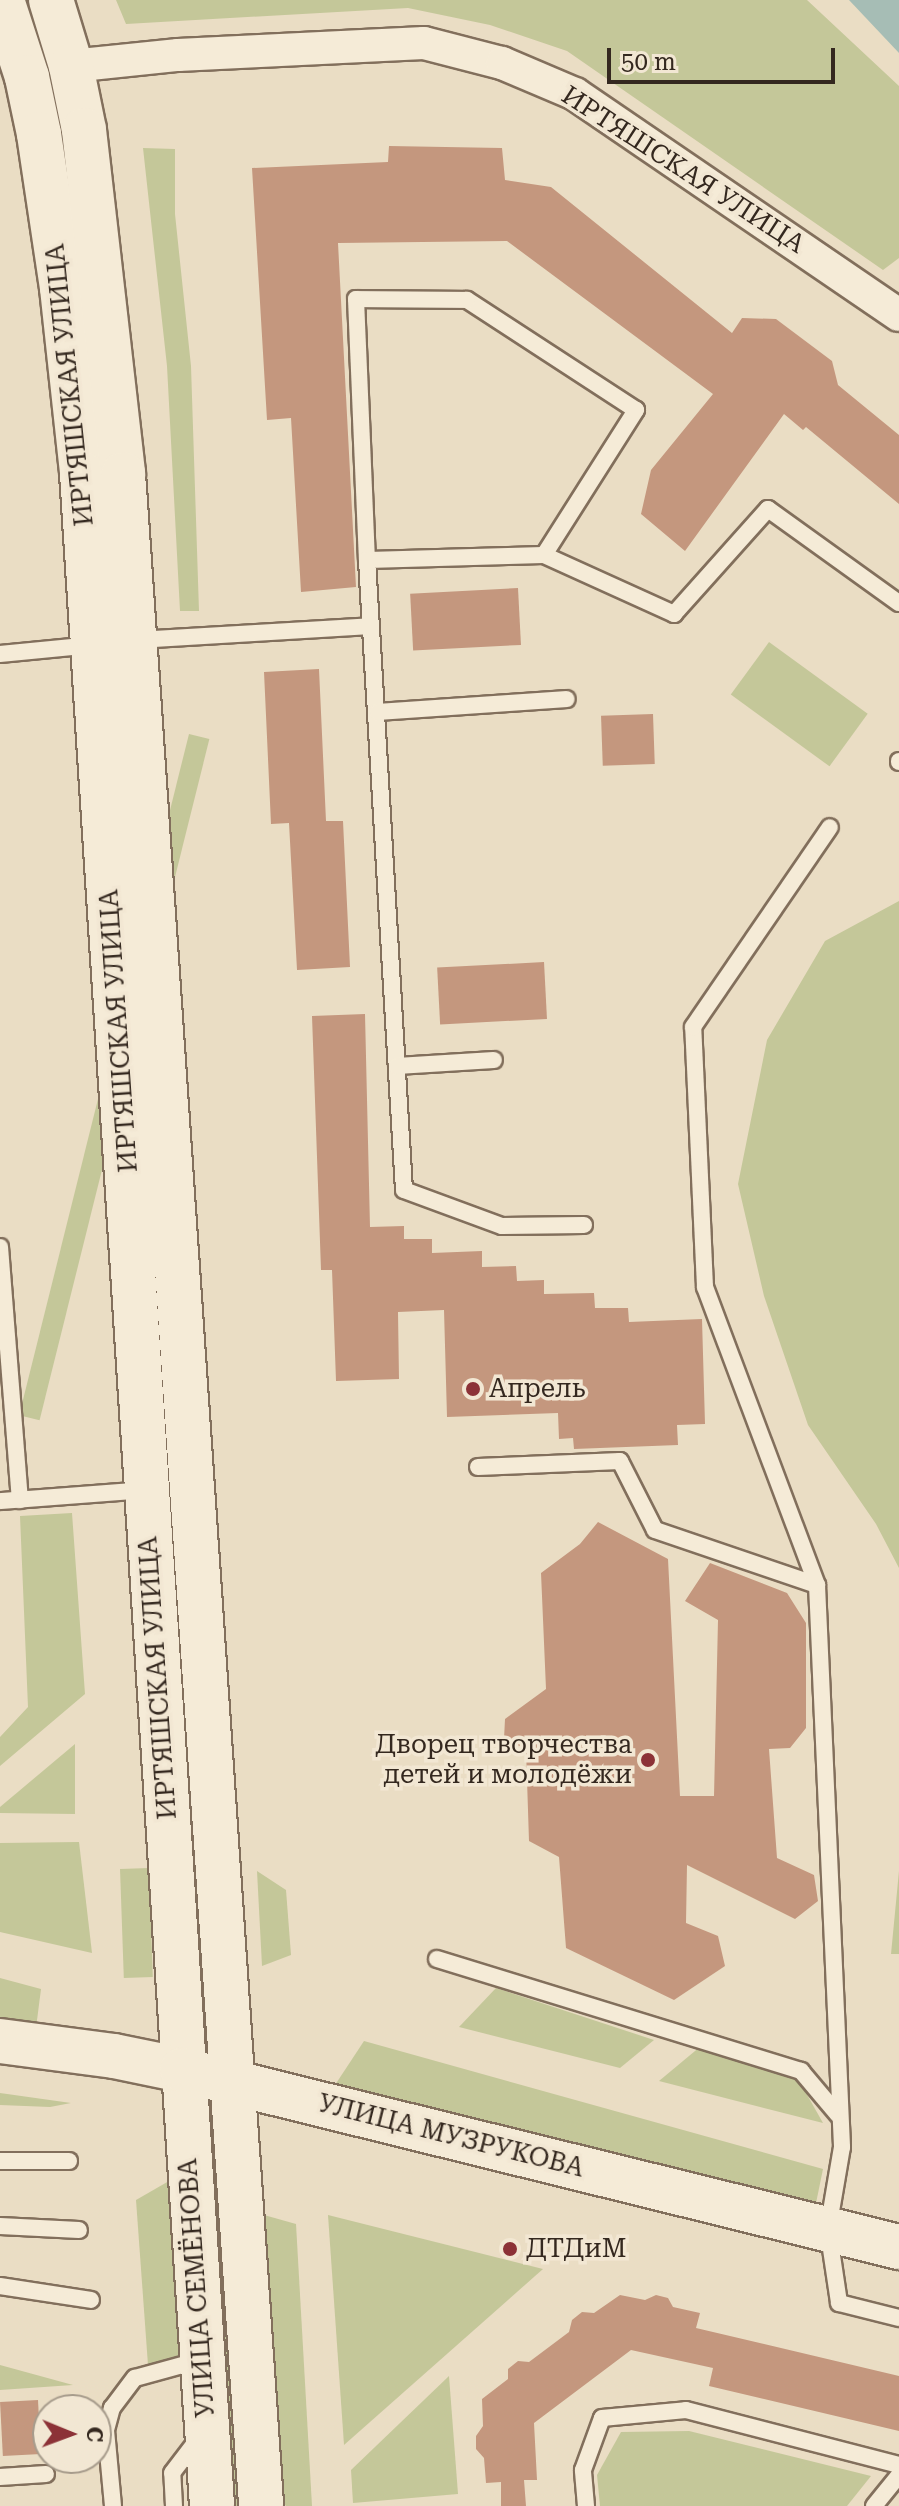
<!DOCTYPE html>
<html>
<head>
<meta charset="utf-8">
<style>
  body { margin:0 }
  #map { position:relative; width:899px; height:2506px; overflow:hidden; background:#eaddc4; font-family:"Roboto Serif",serif }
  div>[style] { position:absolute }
  .green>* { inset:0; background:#c4c799; transform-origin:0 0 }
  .water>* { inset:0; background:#a6bdb5 }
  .building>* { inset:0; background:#c4977e; transform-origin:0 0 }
  .roads { filter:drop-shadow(2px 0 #826f5c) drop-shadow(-2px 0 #826f5c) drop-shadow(0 2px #826f5c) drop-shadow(0 -2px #826f5c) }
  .lane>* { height:16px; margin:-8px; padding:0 8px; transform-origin:8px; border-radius:8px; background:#f5ebd7 }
  .street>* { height:32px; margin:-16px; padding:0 16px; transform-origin:16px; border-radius:16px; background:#f5ebd7 }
  .secondary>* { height:44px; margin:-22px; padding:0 22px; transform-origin:22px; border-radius:22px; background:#f5ebd7 }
  .dots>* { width:22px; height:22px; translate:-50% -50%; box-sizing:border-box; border:4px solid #f2e7d3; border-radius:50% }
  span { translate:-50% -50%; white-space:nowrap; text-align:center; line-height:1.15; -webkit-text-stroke:7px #f2e7d3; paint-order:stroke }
  .street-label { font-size:26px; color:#34281f }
  .poi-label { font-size:26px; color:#34281f }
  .left { translate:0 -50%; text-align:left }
  .right { translate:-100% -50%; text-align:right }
  .north { position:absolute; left:32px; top:2394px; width:80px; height:80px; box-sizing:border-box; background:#f2e7d3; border:2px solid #a69b8b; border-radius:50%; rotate:91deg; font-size:22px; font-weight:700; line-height:32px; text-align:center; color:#34281f }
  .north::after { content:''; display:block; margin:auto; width:28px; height:36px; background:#8c3237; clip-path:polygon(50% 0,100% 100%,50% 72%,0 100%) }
  .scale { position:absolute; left:607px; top:48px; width:228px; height:36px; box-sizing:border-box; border:4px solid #34281f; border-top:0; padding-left:10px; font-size:24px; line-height:28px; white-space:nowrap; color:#34281f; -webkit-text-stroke:6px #f2e7d3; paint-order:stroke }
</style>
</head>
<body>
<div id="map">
  <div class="green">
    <i style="clip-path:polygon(116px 0,807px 0,899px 86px,899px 258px,883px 270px,567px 51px,490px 25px,408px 8px,126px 24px)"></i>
    <i style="clip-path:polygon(143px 148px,175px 149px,175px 214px,191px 366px,199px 611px,180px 611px,167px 366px)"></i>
    <i style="left:769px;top:642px;width:122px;height:65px;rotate:36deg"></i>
    <i style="left:189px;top:734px;width:21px;height:702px;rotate:14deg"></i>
    <i style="clip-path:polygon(899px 901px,899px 1568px,876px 1524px,808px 1425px,764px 1296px,738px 1184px,767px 1040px,825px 941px)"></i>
    <i style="clip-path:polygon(72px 1513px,85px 1694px,0 1766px,0 1737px,28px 1707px,20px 1516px)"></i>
    <i style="clip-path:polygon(178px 1519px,206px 1978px,195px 1980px,165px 1527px)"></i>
    <i style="clip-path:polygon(75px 1744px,75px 1814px,0 1813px,0 1807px)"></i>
    <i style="clip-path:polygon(79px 1842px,92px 1953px,0 1932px,0 1843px)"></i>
    <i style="left:149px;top:1868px;width:109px;height:29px;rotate:88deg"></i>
    <i style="clip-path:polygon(257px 1871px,286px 1890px,291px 1955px,262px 1966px)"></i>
    <i style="clip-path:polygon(899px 1871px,899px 1954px,891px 1954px)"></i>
    <i style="clip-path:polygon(0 1978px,41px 1989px,36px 2028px,0 2022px)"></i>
    <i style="clip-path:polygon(496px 1988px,654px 2040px,620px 2068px,459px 2027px)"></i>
    <i style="clip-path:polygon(364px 2041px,823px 2169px,815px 2208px,335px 2085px)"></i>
    <i style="clip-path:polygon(701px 2046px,797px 2077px,823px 2123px,659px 2081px)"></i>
    <i style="clip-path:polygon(0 2093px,71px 2103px,50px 2107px,0 2105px)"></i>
    <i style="clip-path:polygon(169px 2181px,184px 2357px,148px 2365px,136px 2200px)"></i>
    <i style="left:226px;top:2184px;width:323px;height:13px;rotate:87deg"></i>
    <i style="clip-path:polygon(264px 2215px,296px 2224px,312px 2506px,286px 2506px,282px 2501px)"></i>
    <i style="clip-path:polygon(328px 2215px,543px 2269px,344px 2445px)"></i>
    <i style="clip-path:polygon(0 2365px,73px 2385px,0 2390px)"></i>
    <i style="clip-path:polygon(449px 2376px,458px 2494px,353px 2503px,351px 2470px)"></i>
    <i style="clip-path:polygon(689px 2431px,871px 2476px,847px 2506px,600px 2506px,597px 2475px,621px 2432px)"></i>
  </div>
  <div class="water">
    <i style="clip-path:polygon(849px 0,899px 0,899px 53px,882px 35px)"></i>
  </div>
  <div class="building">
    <i style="clip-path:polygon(389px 146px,502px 148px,505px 180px,551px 187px,732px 333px,742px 318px,776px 319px,832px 361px,838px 385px,899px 435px,899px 504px,806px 427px,803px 430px,784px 414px,685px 551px,641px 514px,651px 470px,713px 394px,507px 241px,338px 243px,356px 587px,301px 592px,291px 418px,267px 420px,252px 168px,388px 162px)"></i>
    <i style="left:518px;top:588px;width:57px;height:108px;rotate:87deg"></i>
    <i style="clip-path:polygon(319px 669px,326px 821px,343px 821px,350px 967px,297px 970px,289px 823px,271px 824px,264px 672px)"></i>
    <i style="left:653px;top:714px;width:50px;height:52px;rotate:88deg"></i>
    <i style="left:544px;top:962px;width:57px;height:107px;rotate:87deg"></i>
    <i style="clip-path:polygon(365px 1014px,370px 1227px,404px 1226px,404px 1239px,432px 1239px,432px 1253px,482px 1251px,482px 1267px,516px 1266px,517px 1281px,544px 1280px,544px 1294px,594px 1293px,595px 1308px,628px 1308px,629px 1322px,702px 1319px,705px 1424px,677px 1425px,678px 1445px,574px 1449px,573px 1438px,559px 1439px,558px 1413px,447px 1417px,444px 1310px,398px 1312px,399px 1379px,336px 1381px,332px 1270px,321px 1270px,312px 1016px)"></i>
    <i style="clip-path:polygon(598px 1522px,668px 1559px,680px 1796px,714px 1796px,718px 1620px,685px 1601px,710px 1563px,787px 1593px,806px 1623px,806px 1728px,790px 1748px,769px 1749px,777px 1858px,814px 1875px,818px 1901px,795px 1919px,687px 1865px,686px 1923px,718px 1936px,725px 1966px,674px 2000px,566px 1948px,559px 1857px,529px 1841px,526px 1749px,504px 1739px,505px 1719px,546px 1689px,541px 1573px,580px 1544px)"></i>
    <i style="clip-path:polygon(620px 2295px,645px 2300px,656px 2295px,668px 2298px,673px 2307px,700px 2313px,696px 2328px,899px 2376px,899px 2431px,709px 2386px,713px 2368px,631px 2350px,534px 2423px,537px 2480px,524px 2480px,526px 2506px,501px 2506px,501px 2482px,486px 2483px,484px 2458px,476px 2449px,476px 2436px,483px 2426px,482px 2399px,508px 2379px,508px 2369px,518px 2361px,529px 2362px,569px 2332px,572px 2320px,582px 2312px,594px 2313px)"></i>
    <i style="left:38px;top:2400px;width:54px;height:38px;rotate:87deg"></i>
  </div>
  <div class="roads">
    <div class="lane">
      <i style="left:544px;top:555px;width:143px;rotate:24.4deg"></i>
      <i style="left:674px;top:614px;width:141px;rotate:-48.2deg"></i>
      <i style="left:768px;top:509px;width:161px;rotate:35.7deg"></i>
      <i style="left:367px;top:560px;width:177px;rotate:-1.6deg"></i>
      <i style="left:544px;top:555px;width:172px;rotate:-57.6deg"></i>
      <i style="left:636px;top:410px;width:202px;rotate:-146.9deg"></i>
      <i style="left:467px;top:300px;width:111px;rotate:-179.5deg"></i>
      <i style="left:356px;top:299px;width:261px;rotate:87.6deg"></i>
      <i style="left:367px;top:560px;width:631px;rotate:86.64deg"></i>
      <i style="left:404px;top:1190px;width:104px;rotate:20.2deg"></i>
      <i style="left:502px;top:1226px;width:82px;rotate:-0.7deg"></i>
      <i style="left:137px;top:640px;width:234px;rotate:-3.4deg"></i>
      <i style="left:0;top:654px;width:93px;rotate:-5.5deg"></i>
      <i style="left:378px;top:712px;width:189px;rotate:-3.9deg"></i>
      <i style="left:899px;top:761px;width:1px;rotate:90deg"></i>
      <i style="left:397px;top:1066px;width:97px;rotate:-3.5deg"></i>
      <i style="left:0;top:1247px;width:254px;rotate:85.5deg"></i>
      <i style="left:478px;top:1467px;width:142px;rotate:-2.4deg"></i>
      <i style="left:620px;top:1461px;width:77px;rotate:63.1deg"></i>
      <i style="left:655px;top:1530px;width:171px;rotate:18.8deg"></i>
      <i style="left:817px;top:1585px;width:563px;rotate:87.45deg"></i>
      <i style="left:842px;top:2147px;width:83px;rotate:99.7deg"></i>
      <i style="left:828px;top:2229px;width:75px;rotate:81.5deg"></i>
      <i style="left:839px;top:2303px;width:62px;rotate:14deg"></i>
      <i style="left:0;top:1501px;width:145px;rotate:-4.3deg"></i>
      <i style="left:817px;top:1585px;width:318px;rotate:-110.6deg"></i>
      <i style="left:705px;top:1287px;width:260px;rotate:-92.6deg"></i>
      <i style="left:693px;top:1027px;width:242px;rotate:-55.6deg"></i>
      <i style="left:437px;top:1959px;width:381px;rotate:17.1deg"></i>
      <i style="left:801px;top:2071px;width:57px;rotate:49.9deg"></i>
      <i style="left:0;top:2161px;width:69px"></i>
      <i style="left:0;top:2226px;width:79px;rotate:2.9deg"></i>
      <i style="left:0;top:2286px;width:92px;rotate:8.7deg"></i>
      <i style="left:0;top:2477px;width:46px;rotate:-3.7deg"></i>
      <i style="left:113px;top:2506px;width:76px;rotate:-95.3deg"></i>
      <i style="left:106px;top:2430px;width:23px;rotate:-75deg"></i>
      <i style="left:112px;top:2408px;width:38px;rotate:-53deg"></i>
      <i style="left:135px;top:2378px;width:68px;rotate:-15.3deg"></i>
      <i style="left:174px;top:2506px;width:33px;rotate:-93deg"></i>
      <i style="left:172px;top:2473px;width:43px;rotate:-52.6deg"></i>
      <i style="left:586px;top:2506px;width:36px;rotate:-95deg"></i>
      <i style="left:583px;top:2470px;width:55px;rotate:-69.9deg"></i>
      <i style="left:602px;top:2418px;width:84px;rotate:-5.4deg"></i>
      <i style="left:686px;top:2410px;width:220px;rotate:14.5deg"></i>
      <i style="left:874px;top:2506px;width:40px;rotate:-51deg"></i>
    </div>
    <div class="street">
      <i style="left:71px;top:66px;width:108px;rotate:-5.9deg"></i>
      <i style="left:178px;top:55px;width:246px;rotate:-2.8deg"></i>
      <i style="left:424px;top:43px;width:81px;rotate:14.4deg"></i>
      <i style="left:502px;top:63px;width:79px;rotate:23deg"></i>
      <i style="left:575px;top:94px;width:392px;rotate:34.3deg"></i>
    </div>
    <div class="secondary">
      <i style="left:2px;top:0;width:81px;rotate:72deg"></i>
      <i style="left:27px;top:77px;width:58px;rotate:78.1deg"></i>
      <i style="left:39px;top:134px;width:156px;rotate:81.5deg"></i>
      <i style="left:62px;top:288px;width:186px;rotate:83.8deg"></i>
      <i style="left:82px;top:473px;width:2037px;rotate:86.34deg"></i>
      <i style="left:51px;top:0;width:69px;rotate:73.1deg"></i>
      <i style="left:71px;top:66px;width:65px;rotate:78.5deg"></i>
      <i style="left:84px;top:130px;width:346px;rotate:83.5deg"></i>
      <i style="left:123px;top:474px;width:2037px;rotate:86.11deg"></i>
      <i style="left:0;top:2041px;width:115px;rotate:7.5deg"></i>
      <i style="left:114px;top:2056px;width:69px;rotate:11.6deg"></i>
      <i style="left:182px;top:2070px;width:739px;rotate:13.87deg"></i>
    </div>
  </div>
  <div class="dots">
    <i style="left:473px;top:1389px;background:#8c3237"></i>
    <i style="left:648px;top:1760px;background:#8c3237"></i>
    <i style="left:510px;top:2249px;background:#8c3237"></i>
  </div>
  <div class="street-label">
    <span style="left:683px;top:170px;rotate:33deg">ИРТЯШСКАЯ УЛИЦА</span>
    <span style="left:70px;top:385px;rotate:-96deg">ИРТЯШСКАЯ УЛИЦА</span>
    <span style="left:119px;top:1031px;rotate:-94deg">ИРТЯШСКАЯ УЛИЦА</span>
    <span style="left:158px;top:1678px;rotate:-94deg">ИРТЯШСКАЯ УЛИЦА</span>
    <span style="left:451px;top:2136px;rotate:14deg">УЛИЦА МУЗРУКОВА</span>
    <span style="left:197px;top:2288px;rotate:-94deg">УЛИЦА СЕМЁНОВА</span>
  </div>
  <div class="poi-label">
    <span class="left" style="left:489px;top:1389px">Апрель</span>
    <span class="right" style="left:632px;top:1760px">Дворец творчества<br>детей и молодёжи</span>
    <span class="left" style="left:526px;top:2249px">ДТДиМ</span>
  </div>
  <div class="north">С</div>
  <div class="scale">50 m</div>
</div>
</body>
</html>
